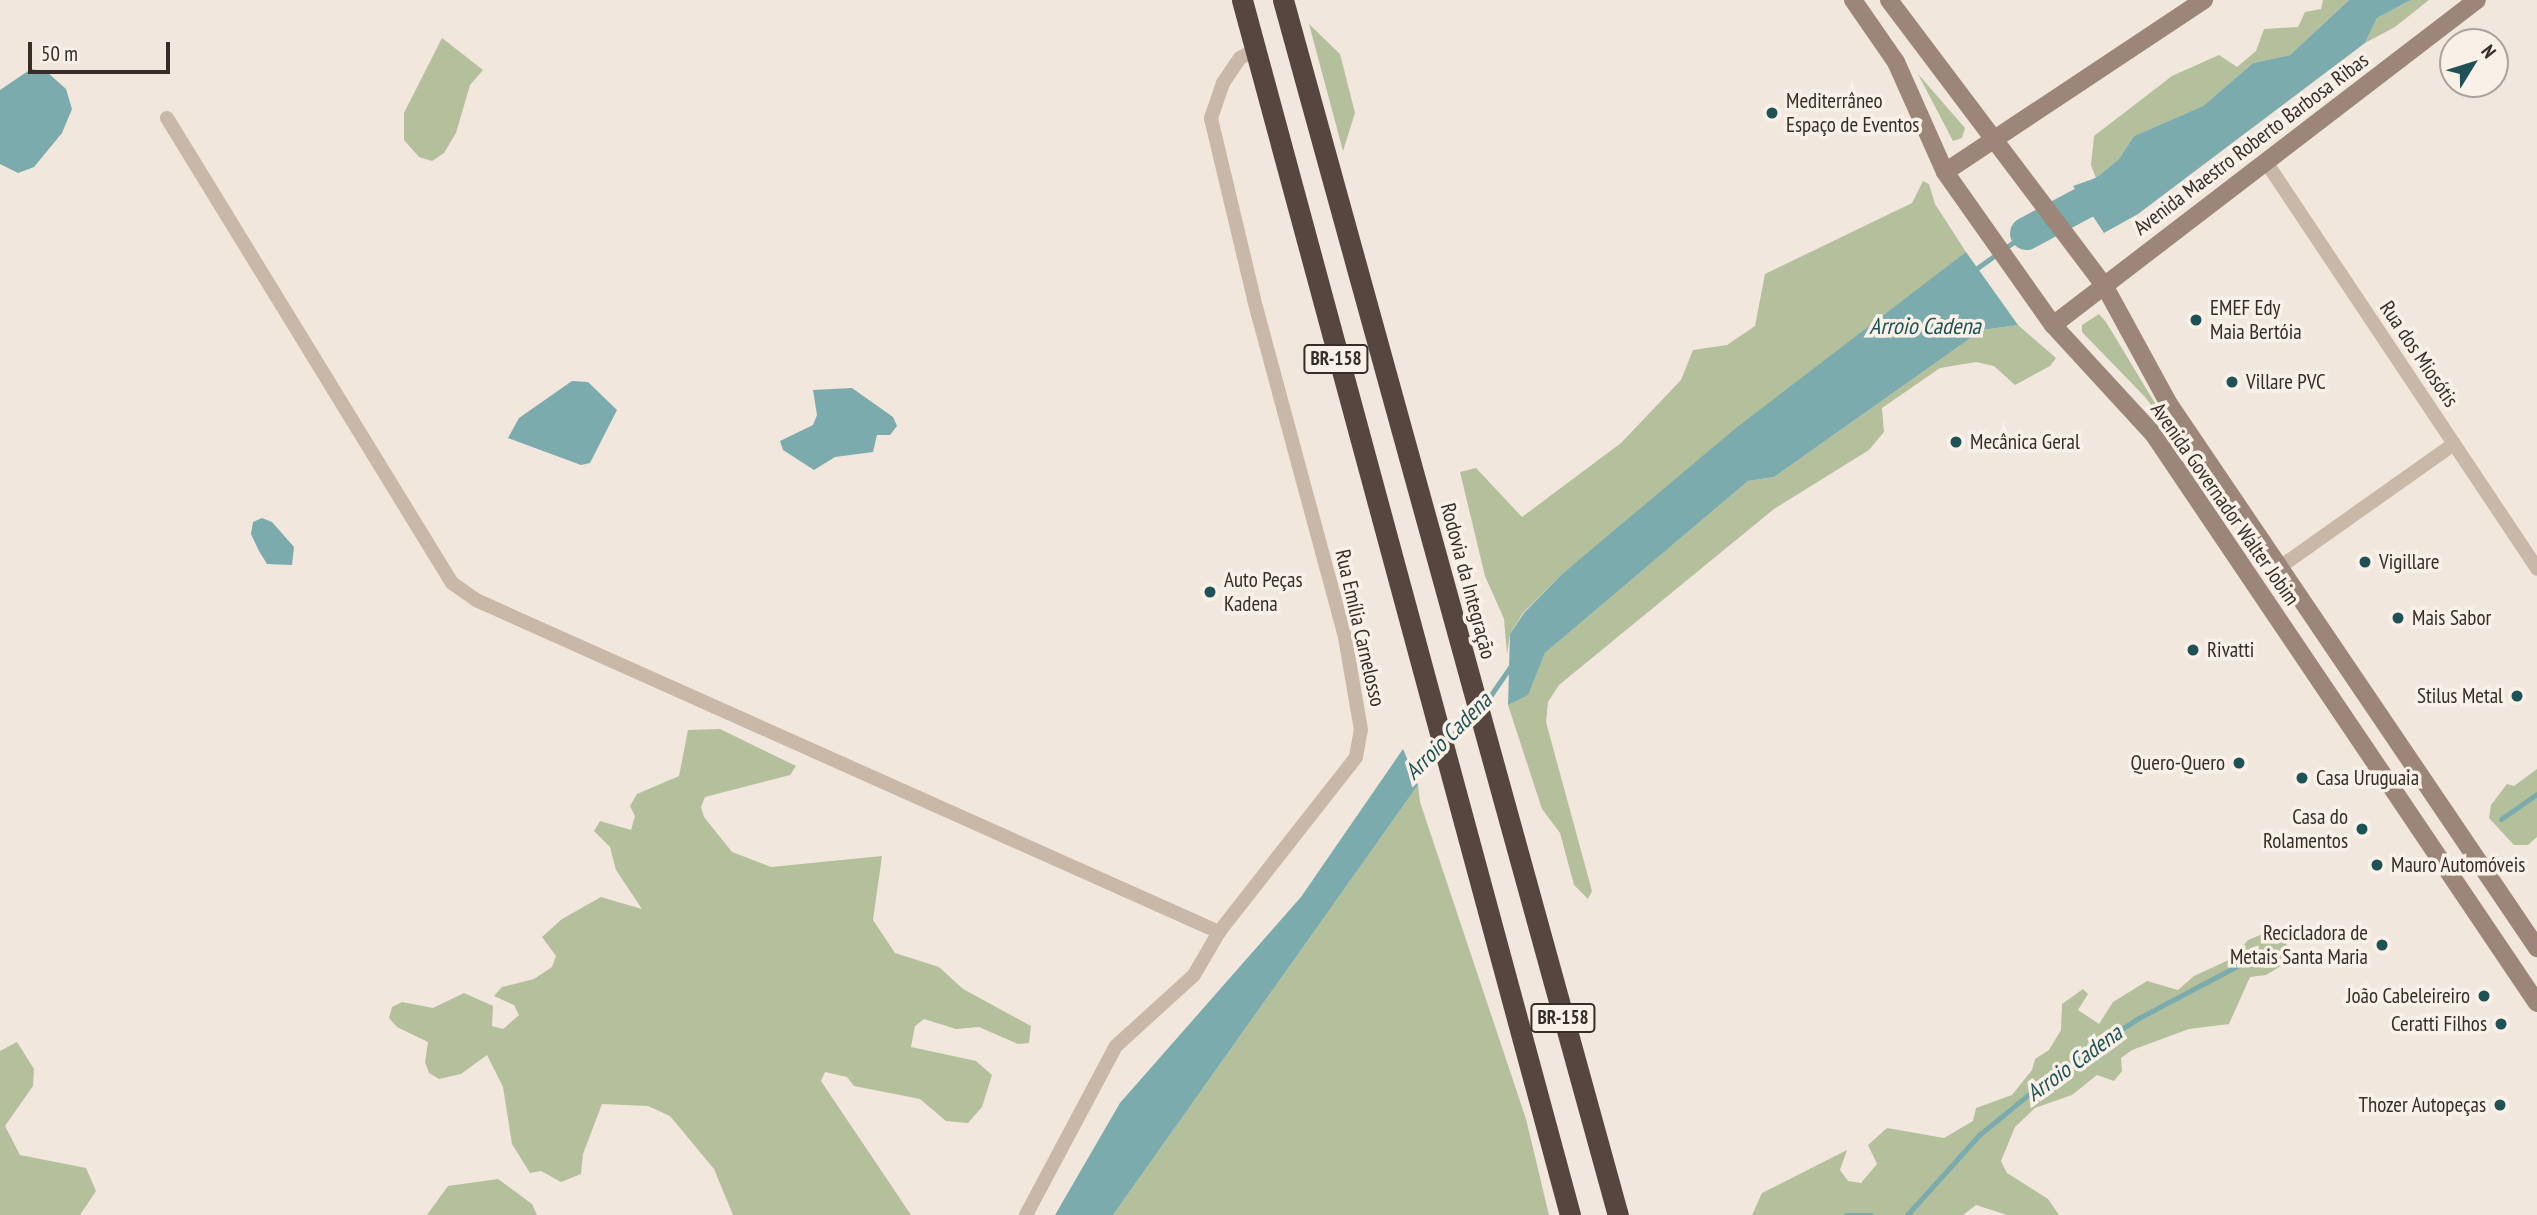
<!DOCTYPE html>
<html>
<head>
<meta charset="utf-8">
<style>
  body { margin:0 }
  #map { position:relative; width:2537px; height:1215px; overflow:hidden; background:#f1e7dc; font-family:"PT Sans Narrow",sans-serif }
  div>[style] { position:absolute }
  .green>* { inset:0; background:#b4c09c }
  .water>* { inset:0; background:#7babad }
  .stream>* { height:5px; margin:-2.5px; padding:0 2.5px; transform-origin:2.5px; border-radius:2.5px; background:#7babad }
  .river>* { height:33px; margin:-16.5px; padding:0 16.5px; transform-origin:16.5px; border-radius:16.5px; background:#7babad }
  .street>* { height:14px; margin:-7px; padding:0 7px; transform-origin:7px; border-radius:7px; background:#c9b7a8 }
  .secondary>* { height:18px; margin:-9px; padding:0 9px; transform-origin:9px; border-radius:9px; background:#9c8679 }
  .highway>* { height:21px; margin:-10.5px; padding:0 10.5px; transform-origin:10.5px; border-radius:10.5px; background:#56463f }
  .dots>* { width:19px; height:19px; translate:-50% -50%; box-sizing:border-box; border:4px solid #f9f1e8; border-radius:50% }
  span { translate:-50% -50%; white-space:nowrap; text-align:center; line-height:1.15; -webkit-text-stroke:7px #f9f1e8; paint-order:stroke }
  .shield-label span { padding:2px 5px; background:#f9f1e8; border:2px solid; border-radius:5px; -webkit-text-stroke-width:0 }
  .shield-label { font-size:19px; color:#362c28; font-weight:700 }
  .poi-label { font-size:21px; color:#362c28 }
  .left { translate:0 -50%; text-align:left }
  .right { translate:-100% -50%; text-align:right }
  .street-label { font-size:21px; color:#362c28 }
  .water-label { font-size:23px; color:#1f5256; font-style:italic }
  .north { position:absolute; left:2439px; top:28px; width:70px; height:70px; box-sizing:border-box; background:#f9f1e8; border:2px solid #aba29b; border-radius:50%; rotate:52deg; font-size:19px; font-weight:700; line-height:28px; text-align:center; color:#362c28 }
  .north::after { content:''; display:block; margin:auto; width:24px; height:32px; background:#1f5256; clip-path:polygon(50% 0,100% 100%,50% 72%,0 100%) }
  .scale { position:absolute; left:28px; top:42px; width:142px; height:32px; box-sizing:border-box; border:4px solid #362c28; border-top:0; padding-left:9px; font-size:21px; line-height:24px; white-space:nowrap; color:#362c28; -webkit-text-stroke:5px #f9f1e8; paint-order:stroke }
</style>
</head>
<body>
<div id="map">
  <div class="green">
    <i style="clip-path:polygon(2323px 0,2349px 0,2290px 55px,2253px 63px,2203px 106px,2134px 136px,2119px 159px,2096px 178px,2091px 165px,2094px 136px,2172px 76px,2219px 55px,2237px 67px,2256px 51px,2264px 29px,2298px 27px,2305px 12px,2321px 9px)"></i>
    <i style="clip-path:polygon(2411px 0,2429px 0,2395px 27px,2365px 43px,2377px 18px)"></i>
    <i style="clip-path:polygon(1309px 24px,1340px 54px,1355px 113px,1343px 151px)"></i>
    <i style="clip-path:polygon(442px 38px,483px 70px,470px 85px,456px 133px,444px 153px,432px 161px,419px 157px,404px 140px,404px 113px)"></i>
    <i style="clip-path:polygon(1918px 74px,1965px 128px,1962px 138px,1953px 141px)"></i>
    <i style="clip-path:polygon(1923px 181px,1929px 184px,1935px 204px,1966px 252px,1561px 575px,1523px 613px,1510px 634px,1507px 654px,1504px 619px,1485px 576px,1460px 472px,1476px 468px,1522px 517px,1621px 443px,1681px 380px,1693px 350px,1727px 345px,1755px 326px,1765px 274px,1912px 203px)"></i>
    <i style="clip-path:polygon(2099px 314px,2106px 322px,2176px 438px,2145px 397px,2082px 332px,2082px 325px)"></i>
    <i style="clip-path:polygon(2018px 325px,2056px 358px,2050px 366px,2015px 385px,1994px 366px,1976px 362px,1940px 368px,1882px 408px,1884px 432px,1869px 450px,1774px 509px,1559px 685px,1548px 702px,1546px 722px,1592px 891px,1588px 899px,1574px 885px,1560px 833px,1542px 809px,1508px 705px,1528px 694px,1545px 653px,1748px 481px,1774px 477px,1982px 330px)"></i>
    <i style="clip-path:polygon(720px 729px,796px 766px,790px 775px,705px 797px,701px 807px,704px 817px,732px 852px,771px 867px,882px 856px,873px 920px,895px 953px,939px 967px,963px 989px,1031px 1026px,1029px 1043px,1018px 1044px,979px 1027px,956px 1029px,924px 1019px,915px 1026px,911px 1047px,976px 1061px,992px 1075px,982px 1107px,968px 1123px,946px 1121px,920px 1099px,854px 1086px,847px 1077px,825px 1072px,821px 1081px,911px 1215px,733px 1215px,714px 1169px,670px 1116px,648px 1106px,602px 1104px,583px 1154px,581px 1174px,561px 1182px,541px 1171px,530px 1173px,512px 1144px,503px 1087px,487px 1055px,461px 1074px,439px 1079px,429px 1073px,425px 1062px,428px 1042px,397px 1027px,389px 1018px,392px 1007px,402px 1002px,433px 1008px,464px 993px,493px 1006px,492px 1026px,503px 1029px,519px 1015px,514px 1005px,494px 996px,502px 987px,534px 979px,552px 967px,556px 956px,542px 937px,562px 919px,601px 897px,642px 909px,616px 870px,610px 847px,594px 831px,600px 821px,631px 830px,635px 816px,630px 806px,637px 794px,679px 776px,688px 730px)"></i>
    <i style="clip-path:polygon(2537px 769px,2537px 837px,2528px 845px,2514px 845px,2489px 818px,2491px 805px,2507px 784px,2514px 786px)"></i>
    <i style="clip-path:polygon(1418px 785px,1420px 802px,1526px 1119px,1549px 1215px,1113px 1215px)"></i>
    <i style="clip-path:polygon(2268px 932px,2281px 937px,2296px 957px,2266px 975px,2250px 977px,2229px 1024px,2189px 1029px,2132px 1050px,2121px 1058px,2122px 1071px,2114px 1081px,2097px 1075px,2072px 1095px,2035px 1108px,2015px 1127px,2001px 1161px,2007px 1173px,2048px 1199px,2059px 1215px,2007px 1215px,1976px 1205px,1963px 1215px,1752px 1215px,1762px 1193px,1847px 1150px,1840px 1170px,1848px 1181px,1861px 1183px,1877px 1164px,1868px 1145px,1887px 1128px,1944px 1138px,1973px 1121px,1976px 1108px,2012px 1095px,2032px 1070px,2035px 1059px,2049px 1050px,2061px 1030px,2062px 1004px,2083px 989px,2088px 994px,2078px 1010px,2099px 1024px,2113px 1002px,2147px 981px,2178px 990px,2194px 976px,2233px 958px,2248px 940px)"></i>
    <i style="clip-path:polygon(17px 1042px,34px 1069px,33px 1086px,5px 1126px,20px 1155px,86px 1168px,96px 1191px,80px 1215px,0 1215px,0 1051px)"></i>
    <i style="clip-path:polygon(498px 1179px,532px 1204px,537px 1215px,427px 1215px,448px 1186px)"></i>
  </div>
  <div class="water">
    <i style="clip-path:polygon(2349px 0,2411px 0,2377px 18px,2365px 43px,2138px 214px,2104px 233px,2073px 186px,2096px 178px,2119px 159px,2134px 136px,2203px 106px,2253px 63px,2290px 55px)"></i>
    <i style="clip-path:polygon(31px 69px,47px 72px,66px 89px,72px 109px,62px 133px,34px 167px,18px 173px,0 164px,0 90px)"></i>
    <i style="clip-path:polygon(1966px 252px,2018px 325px,1982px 330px,1774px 477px,1748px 481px,1545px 653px,1528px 695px,1508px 705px,1510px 634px,1524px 613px,1561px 575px,1736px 428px)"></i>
    <i style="clip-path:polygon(572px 381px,588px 382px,617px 410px,590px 463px,581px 465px,508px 438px,519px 418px)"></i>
    <i style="clip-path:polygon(852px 388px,893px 417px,897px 426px,890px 435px,877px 435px,873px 452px,835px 457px,814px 470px,783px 450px,780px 441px,813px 425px,817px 415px,813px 390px)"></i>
    <i style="clip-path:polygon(262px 518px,272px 522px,294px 547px,292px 565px,267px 564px,259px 551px,251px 534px,253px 522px)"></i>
    <i style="clip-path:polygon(1403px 749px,1418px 785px,1113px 1215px,1055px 1215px,1120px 1103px,1301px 897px)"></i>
  </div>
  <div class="stream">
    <i style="left:1973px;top:271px;width:65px;rotate:-35.6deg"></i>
    <i style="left:1484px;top:705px;width:46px;rotate:-55.6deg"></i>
    <i style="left:1448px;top:738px;width:35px;rotate:-40deg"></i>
    <i style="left:1409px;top:773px;width:40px;rotate:-43deg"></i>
    <i style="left:2501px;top:819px;width:44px;rotate:-34.8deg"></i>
    <i style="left:1846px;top:1215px;width:25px"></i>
    <i style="left:1907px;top:1215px;width:108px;rotate:-48deg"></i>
    <i style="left:1979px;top:1135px;width:99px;rotate:-39.3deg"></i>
    <i style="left:2056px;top:1072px;width:97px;rotate:-33.2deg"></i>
    <i style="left:2137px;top:1019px;width:149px;rotate:-27.9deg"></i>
  </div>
  <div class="river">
    <i style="left:2026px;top:233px;width:110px;rotate:-28.2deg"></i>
  </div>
  <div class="street">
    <i style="left:167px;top:118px;width:545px;rotate:58.5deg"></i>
    <i style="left:452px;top:583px;width:29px;rotate:35deg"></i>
    <i style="left:476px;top:600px;width:814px;rotate:24.08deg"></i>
    <i style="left:2266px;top:162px;width:489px;rotate:56.3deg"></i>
    <i style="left:2280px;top:567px;width:213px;rotate:-35.3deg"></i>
    <i style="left:1026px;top:1215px;width:191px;rotate:-62deg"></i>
    <i style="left:1116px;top:1046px;width:105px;rotate:-42.3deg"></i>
    <i style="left:1194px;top:975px;width:50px;rotate:-59.8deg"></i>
    <i style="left:1219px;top:932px;width:222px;rotate:-51.9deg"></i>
    <i style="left:1356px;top:757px;width:27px;rotate:-80deg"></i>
    <i style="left:1361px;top:730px;width:94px;rotate:-99.8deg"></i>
    <i style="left:1345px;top:637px;width:350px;rotate:-105.1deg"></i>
    <i style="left:1254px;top:299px;width:186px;rotate:-103.4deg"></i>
    <i style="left:1211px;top:118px;width:37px;rotate:-71deg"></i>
    <i style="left:1223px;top:83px;width:30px;rotate:-56deg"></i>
    <i style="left:1240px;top:58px;width:13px;rotate:-27deg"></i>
  </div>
  <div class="secondary">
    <i style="left:1853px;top:0;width:75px;rotate:55.3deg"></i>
    <i style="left:1896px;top:62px;width:120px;rotate:66deg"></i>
    <i style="left:1945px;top:172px;width:187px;rotate:54.8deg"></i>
    <i style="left:2053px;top:325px;width:149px;rotate:47.4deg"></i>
    <i style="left:2154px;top:435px;width:685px;rotate:56.01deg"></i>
    <i style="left:1889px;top:0;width:357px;rotate:53deg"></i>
    <i style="left:2104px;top:285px;width:136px;rotate:61.4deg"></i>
    <i style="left:2169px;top:404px;width:657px;rotate:55.92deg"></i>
    <i style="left:1945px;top:172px;width:311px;rotate:-33.6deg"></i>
    <i style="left:2053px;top:325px;width:534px;rotate:-37.47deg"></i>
  </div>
  <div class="highway">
    <i style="left:1242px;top:0;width:1258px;rotate:74.89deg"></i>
    <i style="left:1283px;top:0;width:1260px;rotate:74.59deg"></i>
  </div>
  <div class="dots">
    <i style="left:1772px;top:113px;background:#1f5256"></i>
    <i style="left:2196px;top:320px;background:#1f5256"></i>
    <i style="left:2232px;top:382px;background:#1f5256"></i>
    <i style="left:1956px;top:442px;background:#1f5256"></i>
    <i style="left:2365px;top:562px;background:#1f5256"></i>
    <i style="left:1210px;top:592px;background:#1f5256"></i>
    <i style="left:2398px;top:618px;background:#1f5256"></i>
    <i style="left:2193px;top:650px;background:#1f5256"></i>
    <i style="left:2517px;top:696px;background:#1f5256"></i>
    <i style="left:2239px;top:763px;background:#1f5256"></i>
    <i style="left:2302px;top:778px;background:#1f5256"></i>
    <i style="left:2362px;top:829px;background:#1f5256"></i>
    <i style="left:2377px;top:865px;background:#1f5256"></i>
    <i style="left:2382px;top:945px;background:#1f5256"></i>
    <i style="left:2484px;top:996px;background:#1f5256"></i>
    <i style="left:2501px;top:1024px;background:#1f5256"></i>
    <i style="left:2500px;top:1105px;background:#1f5256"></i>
  </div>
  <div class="shield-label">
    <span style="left:1336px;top:359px">BR-158</span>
    <span style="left:1563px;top:1018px">BR-158</span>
  </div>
  <div class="poi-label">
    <span class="left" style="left:1786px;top:113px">Mediterrâneo<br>Espaço de Eventos</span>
    <span class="left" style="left:2210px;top:320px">EMEF Edy<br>Maia Bertóia</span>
    <span class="left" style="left:2246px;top:382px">Villare PVC</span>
    <span class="left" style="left:1970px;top:442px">Mecânica Geral</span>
    <span class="left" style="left:2379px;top:562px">Vigillare</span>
    <span class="left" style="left:1224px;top:592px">Auto Peças<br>Kadena</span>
    <span class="left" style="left:2412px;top:618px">Mais Sabor</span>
    <span class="left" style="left:2207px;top:650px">Rivatti</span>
    <span class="right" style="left:2503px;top:696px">Stilus Metal</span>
    <span class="right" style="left:2225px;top:763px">Quero-Quero</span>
    <span class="left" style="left:2316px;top:778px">Casa Uruguaia</span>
    <span class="right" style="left:2348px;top:829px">Casa do<br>Rolamentos</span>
    <span class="left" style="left:2391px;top:865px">Mauro Automóveis</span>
    <span class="right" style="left:2368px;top:945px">Recicladora de<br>Metais Santa Maria</span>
    <span class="right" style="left:2470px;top:996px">João Cabeleireiro</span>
    <span class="right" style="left:2487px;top:1024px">Ceratti Filhos</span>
    <span class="right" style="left:2486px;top:1105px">Thozer Autopeças</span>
  </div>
  <div class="street-label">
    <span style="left:2251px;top:144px;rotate:-37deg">Avenida Maestro Roberto Barbosa Ribas</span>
    <span style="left:2419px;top:354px;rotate:56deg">Rua dos Miosótis</span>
    <span style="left:2225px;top:504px;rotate:55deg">Avenida Governador Walter Jobim</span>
    <span style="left:1468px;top:581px;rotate:75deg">Rodovia da Integração</span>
    <span style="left:1360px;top:628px;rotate:77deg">Rua Emília Carnelosso</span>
  </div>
  <div class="water-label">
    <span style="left:1925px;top:326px">Arroio Cadena</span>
    <span style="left:1448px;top:736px;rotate:-45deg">Arroio Cadena</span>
    <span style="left:2074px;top:1063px;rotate:-36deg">Arroio Cadena</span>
  </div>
  <div class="north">N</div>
  <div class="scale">50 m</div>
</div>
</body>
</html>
